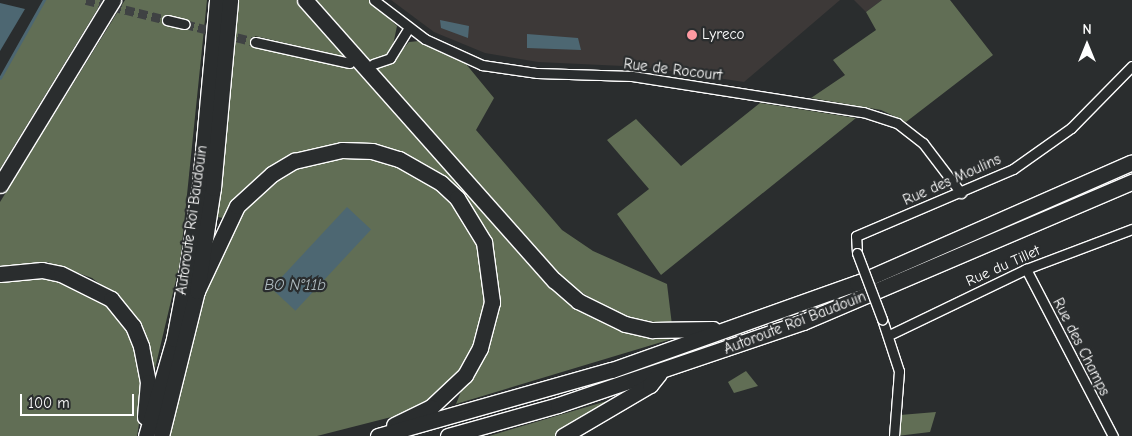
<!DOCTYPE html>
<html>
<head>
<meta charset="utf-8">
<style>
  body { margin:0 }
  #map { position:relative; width:1132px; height:436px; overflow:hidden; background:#2a2d2e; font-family:"Comic Neue",sans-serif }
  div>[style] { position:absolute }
  .built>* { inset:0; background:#3d3938 }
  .green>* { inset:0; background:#616e55 }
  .water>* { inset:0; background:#4d6772; transform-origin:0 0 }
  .stream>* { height:2.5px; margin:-1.25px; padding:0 1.25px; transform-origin:1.25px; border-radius:1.25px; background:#4d6772 }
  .minor-tunnel>* { height:9px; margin-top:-4.5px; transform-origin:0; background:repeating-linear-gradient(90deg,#3f4243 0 9px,transparent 0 13.5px) }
  .roads { filter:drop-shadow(1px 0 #fff) drop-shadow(-1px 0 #fff) drop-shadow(0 1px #fff) drop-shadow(0 -1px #fff) }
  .minor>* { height:9px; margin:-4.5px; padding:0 4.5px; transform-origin:4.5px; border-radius:4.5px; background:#2a2d2e }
  .motorway>* { height:15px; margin:-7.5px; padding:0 7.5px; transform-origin:7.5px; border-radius:7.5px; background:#2a2d2e }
  .bridges { filter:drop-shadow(1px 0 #fff) drop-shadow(-1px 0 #fff) drop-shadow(0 1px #fff) drop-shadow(0 -1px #fff) }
  .minor-bridge>* { height:9px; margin:-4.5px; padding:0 4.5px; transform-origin:4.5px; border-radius:4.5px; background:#2a2d2e }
  .dots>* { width:14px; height:14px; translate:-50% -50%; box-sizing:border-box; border:2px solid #2a2d2e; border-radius:50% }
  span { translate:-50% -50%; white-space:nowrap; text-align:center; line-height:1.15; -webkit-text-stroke:4.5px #2a2d2e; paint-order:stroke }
  .poi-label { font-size:15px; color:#fff }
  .left { translate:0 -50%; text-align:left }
  .street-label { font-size:15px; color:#fff }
  .water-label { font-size:16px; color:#afbbc0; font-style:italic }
  .north { position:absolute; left:1062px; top:20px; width:50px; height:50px; -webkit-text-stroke:4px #2a2d2e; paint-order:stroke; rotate:0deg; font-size:14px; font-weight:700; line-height:20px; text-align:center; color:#fff }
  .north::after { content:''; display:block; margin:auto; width:18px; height:22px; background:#fff; clip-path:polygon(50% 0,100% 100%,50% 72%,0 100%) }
  .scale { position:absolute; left:20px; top:394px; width:114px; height:22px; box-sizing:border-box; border:2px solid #fff; border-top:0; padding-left:6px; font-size:15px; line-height:18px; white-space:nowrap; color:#fff; -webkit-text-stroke:4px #2a2d2e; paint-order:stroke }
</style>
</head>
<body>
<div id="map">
  <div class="built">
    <i style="clip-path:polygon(391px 0,840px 0,744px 82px,644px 67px,538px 62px,485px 53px,434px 32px)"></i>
    <i style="clip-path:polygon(854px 0,882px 0,866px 12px)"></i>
  </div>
  <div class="green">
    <i style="clip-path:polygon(44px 0,103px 0,0 169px,0 78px)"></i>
    <i style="clip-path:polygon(125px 0,207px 0,180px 263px,153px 377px,118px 298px,92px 278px,47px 262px,0 266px,0 202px)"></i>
    <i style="clip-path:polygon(239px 0,301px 0,345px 57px,255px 36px,253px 46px,354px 67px,557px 287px,675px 338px,456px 404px,497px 300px,496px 272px,488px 240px,419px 164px,315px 151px,224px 218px,217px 217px)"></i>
    <i style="clip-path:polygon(313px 0,369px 0,397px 26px,393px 45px,383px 59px,370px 61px)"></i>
    <i style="clip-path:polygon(882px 0,950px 0,993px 55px,906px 122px,881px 110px,811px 98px,845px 75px,833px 60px,876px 30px,866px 12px)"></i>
    <i style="clip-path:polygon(419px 41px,466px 64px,494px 98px,476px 130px,562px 230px,593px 251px,667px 284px,672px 325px,627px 317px,604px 308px,563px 279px,376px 69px,391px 63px,409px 42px)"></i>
    <i style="clip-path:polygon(760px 103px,856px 118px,661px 275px,617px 214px,649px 189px,607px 140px,636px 119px,681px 166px)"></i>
    <i style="clip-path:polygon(338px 157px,385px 160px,424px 178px,451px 202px,477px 244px,486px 288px,484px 313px,480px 334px,461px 369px,428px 402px,411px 412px,317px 436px,169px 436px,206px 292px,238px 215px,263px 188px,297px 167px)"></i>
    <i style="clip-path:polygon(37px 272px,89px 289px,126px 324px,139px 352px,143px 400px,137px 436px,0 436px,0 276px)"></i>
    <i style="clip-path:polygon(746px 371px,758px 386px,734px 393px,728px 382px)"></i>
    <i style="clip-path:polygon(617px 398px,557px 436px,489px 436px,509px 430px)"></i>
    <i style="clip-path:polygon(936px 412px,930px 432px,897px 436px,900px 415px)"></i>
  </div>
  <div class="water">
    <i style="clip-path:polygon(0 3px,25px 9px,0 51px)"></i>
    <i style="clip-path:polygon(440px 20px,469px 26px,468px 38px,441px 28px)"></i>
    <i style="clip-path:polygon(527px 34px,578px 38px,581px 50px,527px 48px)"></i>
    <i style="left:347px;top:207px;width:33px;height:111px;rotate:43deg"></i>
  </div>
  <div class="stream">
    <i style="left:0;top:78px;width:90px;rotate:-60.6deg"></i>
  </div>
  <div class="minor-tunnel">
    <i style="left:86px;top:0;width:83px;rotate:13.9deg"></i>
    <i style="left:185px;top:24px;width:72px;rotate:14.4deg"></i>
  </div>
  <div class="roads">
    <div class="minor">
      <i style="left:374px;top:0;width:64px;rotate:37.4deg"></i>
      <i style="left:425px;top:39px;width:63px;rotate:24.5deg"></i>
      <i style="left:482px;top:65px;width:56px;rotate:8.3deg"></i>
      <i style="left:537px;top:73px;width:95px;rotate:1.8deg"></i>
      <i style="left:632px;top:76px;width:234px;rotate:8.9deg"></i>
      <i style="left:863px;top:112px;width:36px;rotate:18deg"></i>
      <i style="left:897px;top:123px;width:33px;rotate:38deg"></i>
      <i style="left:923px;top:143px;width:63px;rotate:52.8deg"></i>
      <i style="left:167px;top:20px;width:18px;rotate:13deg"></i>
      <i style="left:255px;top:42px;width:97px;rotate:12.5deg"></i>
      <i style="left:373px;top:64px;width:18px;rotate:-19deg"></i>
      <i style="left:390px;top:58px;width:36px;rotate:-58deg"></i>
      <i style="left:857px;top:253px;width:17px;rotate:-93deg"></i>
      <i style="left:856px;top:236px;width:171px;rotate:-23.1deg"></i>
      <i style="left:1013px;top:169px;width:71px;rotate:-35.3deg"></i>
      <i style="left:1071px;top:128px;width:87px;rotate:-45.5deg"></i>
      <i style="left:1026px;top:269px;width:188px;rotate:62.5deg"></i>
      <i style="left:882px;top:319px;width:55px;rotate:71.9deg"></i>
      <i style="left:899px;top:371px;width:65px;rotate:94.4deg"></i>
      <i style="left:889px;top:335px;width:152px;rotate:-25.7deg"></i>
      <i style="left:1026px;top:269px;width:113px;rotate:-20.7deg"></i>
    </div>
    <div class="motorway">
      <i style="left:305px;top:0;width:375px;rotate:48.4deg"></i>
      <i style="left:554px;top:280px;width:32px;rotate:41deg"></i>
      <i style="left:578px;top:301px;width:52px;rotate:26.1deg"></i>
      <i style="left:625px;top:324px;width:28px;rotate:13deg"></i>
      <i style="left:652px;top:330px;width:61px;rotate:-0.9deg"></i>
      <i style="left:0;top:185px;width:217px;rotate:-58.6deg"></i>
      <i style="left:0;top:274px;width:42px;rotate:-5.4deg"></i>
      <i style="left:42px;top:270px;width:19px;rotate:12deg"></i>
      <i style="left:61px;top:274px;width:56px;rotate:26.6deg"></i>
      <i style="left:111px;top:299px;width:35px;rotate:51deg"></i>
      <i style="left:133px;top:326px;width:22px;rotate:68deg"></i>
      <i style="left:141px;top:346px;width:37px;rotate:79deg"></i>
      <i style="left:148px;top:382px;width:35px;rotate:95deg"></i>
      <i style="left:197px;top:291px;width:94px;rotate:-64.8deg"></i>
      <i style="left:237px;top:206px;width:47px;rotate:-42.4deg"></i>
      <i style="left:272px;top:174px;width:26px;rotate:-31deg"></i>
      <i style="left:294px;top:161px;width:49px;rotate:-12.9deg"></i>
      <i style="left:342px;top:150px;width:30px;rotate:2deg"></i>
      <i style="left:372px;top:151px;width:28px;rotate:17deg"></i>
      <i style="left:399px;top:159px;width:48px;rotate:29.7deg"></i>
      <i style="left:441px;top:183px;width:22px;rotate:43deg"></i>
      <i style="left:457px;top:198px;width:52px;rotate:58.5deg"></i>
      <i style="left:484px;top:242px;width:61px;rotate:82.4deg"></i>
      <i style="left:492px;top:302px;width:48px;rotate:104.6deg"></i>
      <i style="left:480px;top:348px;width:31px;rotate:119deg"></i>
      <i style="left:465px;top:375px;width:47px;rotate:136.7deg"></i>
      <i style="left:431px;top:407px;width:41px;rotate:154.1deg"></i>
      <i style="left:146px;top:436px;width:101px;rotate:-73.9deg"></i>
      <i style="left:174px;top:339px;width:64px;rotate:-79.2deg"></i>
      <i style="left:186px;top:276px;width:93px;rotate:-81.3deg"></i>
      <i style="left:200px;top:184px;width:185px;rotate:-84.7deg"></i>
      <i style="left:161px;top:436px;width:149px;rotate:-76.1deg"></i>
      <i style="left:197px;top:291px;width:104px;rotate:-81.2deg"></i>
      <i style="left:213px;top:188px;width:189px;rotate:-84.8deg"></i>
      <i style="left:378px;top:436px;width:243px;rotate:-15.8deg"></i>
      <i style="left:612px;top:370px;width:260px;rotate:-19.6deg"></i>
      <i style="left:857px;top:283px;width:300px;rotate:-23.7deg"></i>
      <i style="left:448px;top:436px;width:114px;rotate:-15.7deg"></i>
      <i style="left:558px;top:405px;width:259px;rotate:-18.7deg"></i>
      <i style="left:803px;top:322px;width:358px;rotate:-23.1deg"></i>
      <i style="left:563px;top:436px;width:101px;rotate:-30.4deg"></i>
      <i style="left:650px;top:385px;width:14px;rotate:-51deg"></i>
    </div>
  </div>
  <div class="bridges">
    <div class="minor-bridge">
      <i style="left:857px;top:253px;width:71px;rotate:69.3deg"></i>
    </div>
  </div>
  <div class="dots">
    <i style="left:692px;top:35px;background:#ff9aa2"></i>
  </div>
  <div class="poi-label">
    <span class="left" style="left:702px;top:35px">Lyreco</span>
  </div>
  <div class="street-label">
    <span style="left:673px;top:70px;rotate:7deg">Rue de Rocourt</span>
    <span style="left:952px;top:180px;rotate:-24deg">Rue des Moulins</span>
    <span style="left:192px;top:220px;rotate:-82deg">Autoroute Roi Baudouin</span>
    <span style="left:1003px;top:266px;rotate:-24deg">Rue du Tillet</span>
    <span style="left:795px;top:323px;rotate:-21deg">Autoroute Roi Baudouin</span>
    <span style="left:1081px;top:347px;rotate:63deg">Rue des Champs</span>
  </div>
  <div class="water-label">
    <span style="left:295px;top:285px">BO N°11b</span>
  </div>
  <div class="north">N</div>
  <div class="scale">100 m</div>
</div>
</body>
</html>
